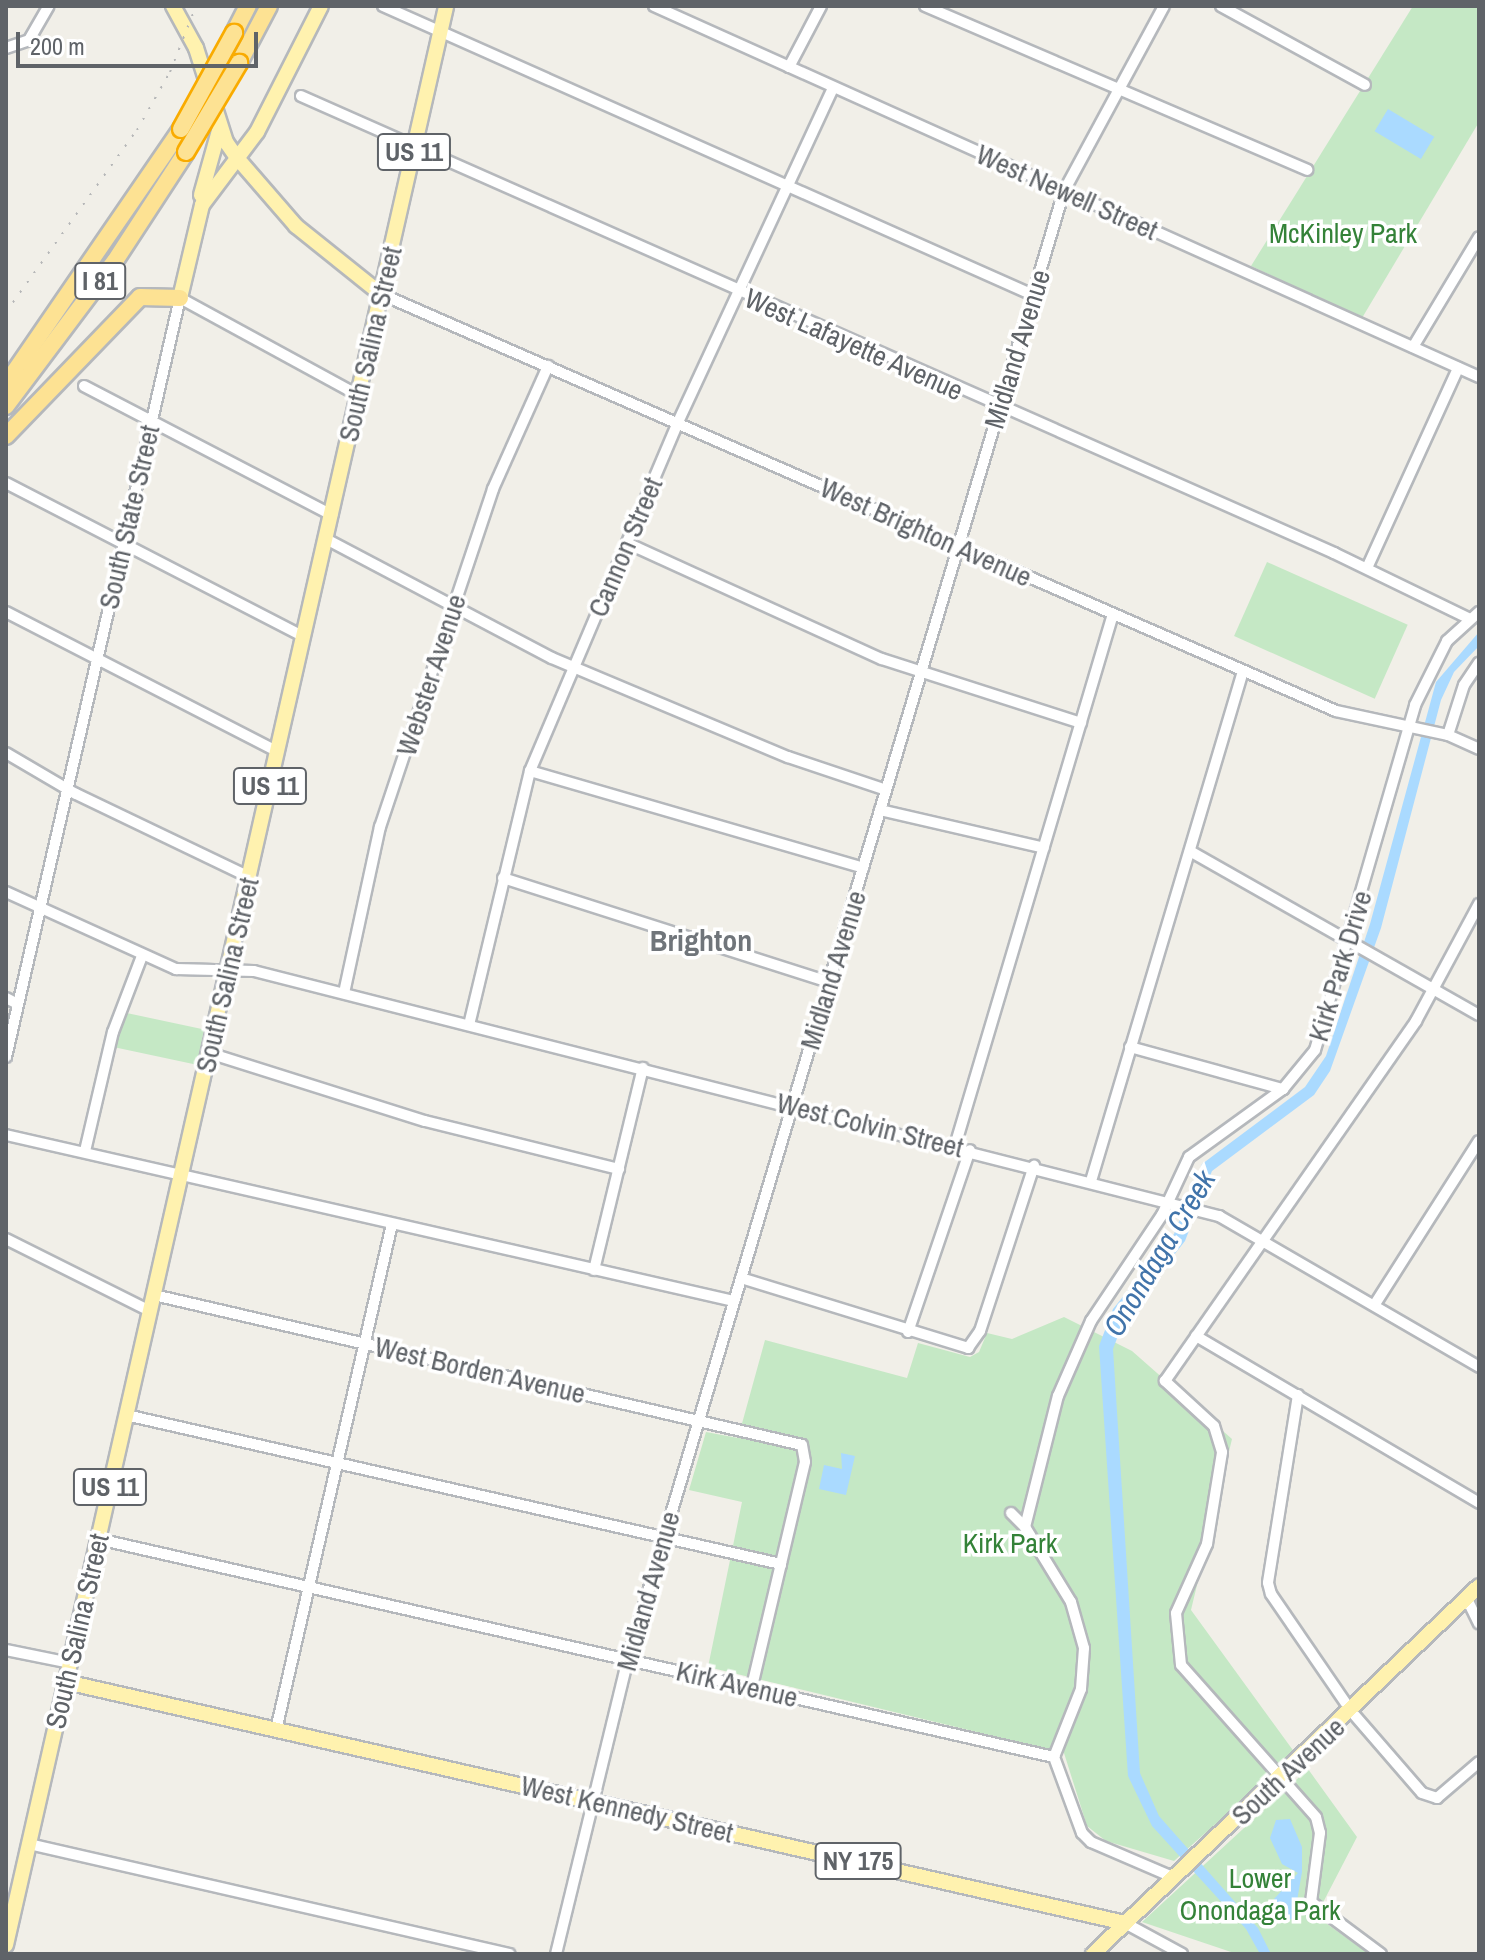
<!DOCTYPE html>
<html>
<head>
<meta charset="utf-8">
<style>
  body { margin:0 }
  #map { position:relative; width:1485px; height:1960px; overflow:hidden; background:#f1efe8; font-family:"Archivo Narrow",sans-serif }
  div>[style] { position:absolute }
  .green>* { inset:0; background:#c5e8c5; transform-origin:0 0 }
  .water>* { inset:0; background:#aadaff; transform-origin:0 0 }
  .roads { filter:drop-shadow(2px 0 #b5b8bc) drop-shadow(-2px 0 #b5b8bc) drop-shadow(0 2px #b5b8bc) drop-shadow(0 -2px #b5b8bc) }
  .minor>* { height:10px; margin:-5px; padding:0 5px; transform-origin:5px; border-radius:5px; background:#fff }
  .major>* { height:14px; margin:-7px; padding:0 7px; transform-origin:7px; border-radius:7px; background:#fff2af }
  .highway>* { height:16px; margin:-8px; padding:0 8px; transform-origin:8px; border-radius:8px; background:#fde293 }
  .rail>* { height:2px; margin-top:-1px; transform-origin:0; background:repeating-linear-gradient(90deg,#b6b7b8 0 2px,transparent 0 12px) }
  .bridges { filter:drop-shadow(2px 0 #f9ab00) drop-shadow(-2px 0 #f9ab00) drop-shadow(0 2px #f9ab00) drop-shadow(0 -2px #f9ab00) }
  .highway-bridge>* { height:16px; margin:-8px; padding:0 8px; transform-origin:8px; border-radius:8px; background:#fde293 }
  span { translate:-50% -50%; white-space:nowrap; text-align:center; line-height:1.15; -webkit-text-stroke:7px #fff; paint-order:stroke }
  .shield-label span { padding:2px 6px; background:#fff; border:2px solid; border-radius:6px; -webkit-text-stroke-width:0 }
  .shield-label { font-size:26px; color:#5f6368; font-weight:700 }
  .street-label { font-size:28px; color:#5f6368 }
  .park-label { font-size:28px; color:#348238 }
  .neighbourhood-label { font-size:30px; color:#70757a; font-weight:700 }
  .water-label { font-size:30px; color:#4174aa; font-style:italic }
  .frame { position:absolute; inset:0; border:8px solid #5f6368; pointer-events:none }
  .scale { position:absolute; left:16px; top:32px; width:242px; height:36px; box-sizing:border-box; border:4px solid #5f6368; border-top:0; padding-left:10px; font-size:24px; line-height:28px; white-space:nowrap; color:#5f6368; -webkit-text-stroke:6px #fff; paint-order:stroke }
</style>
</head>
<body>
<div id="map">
  <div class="green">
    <i style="clip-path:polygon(1413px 6px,1479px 6px,1479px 122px,1362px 318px,1251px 266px)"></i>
    <i style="left:1267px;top:562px;width:154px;height:81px;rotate:24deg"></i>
    <i style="left:122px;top:1012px;width:84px;height:36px;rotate:12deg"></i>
    <i style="clip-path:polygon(1064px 1317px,1132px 1351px,1232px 1439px,1191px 1610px,1295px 1753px,1174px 1861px,1106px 1841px,1087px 1826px,1064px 1753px,708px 1667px,742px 1502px,689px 1490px,706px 1432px,738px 1438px,765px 1340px,907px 1378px,918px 1343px,970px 1357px,979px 1352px,987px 1333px,1012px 1339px)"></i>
    <i style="clip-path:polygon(1308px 1769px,1357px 1837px,1316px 1916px,1369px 1954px,1237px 1954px,1142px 1922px)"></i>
  </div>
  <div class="water">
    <i style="left:1388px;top:109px;width:54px;height:26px;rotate:31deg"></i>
    <i style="clip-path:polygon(1479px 632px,1479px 646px,1454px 672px,1441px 700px,1381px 928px,1330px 1071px,1314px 1095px,1212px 1171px,1185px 1241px,1125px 1317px,1113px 1349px,1140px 1773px,1159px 1816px,1258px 1928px,1271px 1954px,1260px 1954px,1246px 1929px,1152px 1826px,1128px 1776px,1099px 1346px,1113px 1309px,1174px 1234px,1202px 1164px,1305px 1087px,1326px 1056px,1370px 924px,1436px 682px)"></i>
    <i style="clip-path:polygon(841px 1453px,855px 1456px,846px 1495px,819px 1489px,824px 1465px,842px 1469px)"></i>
    <i style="clip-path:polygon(1290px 1819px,1302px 1847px,1302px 1872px,1294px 1918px,1289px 1920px,1274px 1899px,1298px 1873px,1282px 1864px,1270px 1838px,1276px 1820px)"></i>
  </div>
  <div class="roads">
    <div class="minor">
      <i style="left:383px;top:6px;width:711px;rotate:23.97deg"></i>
      <i style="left:654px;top:6px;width:905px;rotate:24.21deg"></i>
      <i style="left:925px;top:6px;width:416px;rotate:23.2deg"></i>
      <i style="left:1221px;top:6px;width:164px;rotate:28.7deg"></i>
      <i style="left:6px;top:48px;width:24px;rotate:-19deg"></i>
      <i style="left:29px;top:40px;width:39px;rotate:-60deg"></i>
      <i style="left:789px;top:67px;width:69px;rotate:-62.3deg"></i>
      <i style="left:301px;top:96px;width:1130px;rotate:23.86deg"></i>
      <i style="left:1334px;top:553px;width:149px;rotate:25.9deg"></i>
      <i style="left:381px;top:294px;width:1042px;rotate:23.59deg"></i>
      <i style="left:1336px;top:711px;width:115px;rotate:12.1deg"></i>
      <i style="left:1448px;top:735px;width:34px;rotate:24deg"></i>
      <i style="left:1413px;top:347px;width:128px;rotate:-59deg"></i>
      <i style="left:84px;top:386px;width:280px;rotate:27.5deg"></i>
      <i style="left:6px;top:483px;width:335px;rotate:27.3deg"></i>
      <i style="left:326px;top:539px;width:255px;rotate:27.8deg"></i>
      <i style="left:552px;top:658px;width:256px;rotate:22.8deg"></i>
      <i style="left:788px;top:757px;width:103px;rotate:18.6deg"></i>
      <i style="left:627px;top:543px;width:280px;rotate:24.5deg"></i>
      <i style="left:882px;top:659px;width:209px;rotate:17.8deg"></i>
      <i style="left:1367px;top:568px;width:220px;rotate:-65.5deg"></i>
      <i style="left:6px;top:612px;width:306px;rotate:27.2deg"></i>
      <i style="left:1448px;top:735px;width:52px;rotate:-72.3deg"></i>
      <i style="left:1464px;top:685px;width:27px;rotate:-56deg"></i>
      <i style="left:6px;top:753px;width:81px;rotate:30.4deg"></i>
      <i style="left:76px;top:794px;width:192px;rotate:25.6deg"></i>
      <i style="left:530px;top:771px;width:347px;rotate:16.2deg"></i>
      <i style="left:880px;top:810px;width:168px;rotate:13deg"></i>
      <i style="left:1190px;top:851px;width:332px;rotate:29.6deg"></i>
      <i style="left:503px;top:878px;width:342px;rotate:17.7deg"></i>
      <i style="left:6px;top:892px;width:187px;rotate:24.4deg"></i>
      <i style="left:176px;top:969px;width:78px;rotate:1.5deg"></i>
      <i style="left:254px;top:971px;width:996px;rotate:14.25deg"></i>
      <i style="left:1219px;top:1216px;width:301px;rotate:30.1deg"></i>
      <i style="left:344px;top:993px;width:170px;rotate:-77.8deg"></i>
      <i style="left:380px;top:827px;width:356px;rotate:-71.5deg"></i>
      <i style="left:493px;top:489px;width:135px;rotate:-65.9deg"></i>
      <i style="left:6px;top:998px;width:13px;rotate:27deg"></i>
      <i style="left:469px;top:1025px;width:261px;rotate:-76.5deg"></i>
      <i style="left:530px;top:771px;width:379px;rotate:-67deg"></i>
      <i style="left:678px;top:422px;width:368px;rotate:-65.1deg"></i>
      <i style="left:1130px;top:1047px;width:159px;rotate:15.4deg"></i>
      <i style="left:209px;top:1053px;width:226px;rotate:17.5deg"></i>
      <i style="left:425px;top:1121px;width:200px;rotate:13.9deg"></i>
      <i style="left:6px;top:1057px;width:779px;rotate:-77.09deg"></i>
      <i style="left:180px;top:298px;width:203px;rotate:28.6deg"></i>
      <i style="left:6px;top:1135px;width:747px;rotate:12.85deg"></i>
      <i style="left:955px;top:1146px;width:555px;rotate:-73.46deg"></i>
      <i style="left:85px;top:1151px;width:122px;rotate:-76.8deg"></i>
      <i style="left:113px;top:1032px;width:81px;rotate:-69.1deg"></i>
      <i style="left:1091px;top:1181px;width:532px;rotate:-73.4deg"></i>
      <i style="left:6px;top:1239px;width:161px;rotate:26.6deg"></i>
      <i style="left:594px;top:1270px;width:208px;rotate:-76.4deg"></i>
      <i style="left:741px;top:1278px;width:238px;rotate:17.1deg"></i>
      <i style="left:968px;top:1348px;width:21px;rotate:-55deg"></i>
      <i style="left:980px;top:1331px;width:174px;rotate:-71.9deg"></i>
      <i style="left:154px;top:1295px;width:665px;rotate:13.03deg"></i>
      <i style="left:802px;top:1445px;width:17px;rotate:80deg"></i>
      <i style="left:805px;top:1462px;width:231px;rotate:103.3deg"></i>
      <i style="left:1375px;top:1304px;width:193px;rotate:-57.5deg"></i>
      <i style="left:908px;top:1332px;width:192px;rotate:-71.2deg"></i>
      <i style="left:1196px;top:1336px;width:329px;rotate:30.5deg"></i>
      <i style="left:1298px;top:1395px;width:190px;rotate:99.1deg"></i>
      <i style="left:1268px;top:1583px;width:11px;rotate:75deg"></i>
      <i style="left:1271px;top:1594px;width:142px;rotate:55.6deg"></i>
      <i style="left:1351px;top:1711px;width:108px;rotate:49.1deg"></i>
      <i style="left:1422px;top:1793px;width:16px;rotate:18deg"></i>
      <i style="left:1437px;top:1798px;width:55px;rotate:-40.6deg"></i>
      <i style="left:126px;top:1415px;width:672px;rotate:12.82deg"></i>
      <i style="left:1011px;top:1513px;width:20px;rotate:45deg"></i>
      <i style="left:98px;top:1539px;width:981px;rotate:12.85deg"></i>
      <i style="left:1054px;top:1757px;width:81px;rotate:69.8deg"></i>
      <i style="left:1082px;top:1833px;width:13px;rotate:45deg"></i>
      <i style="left:1091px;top:1842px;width:91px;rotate:23.2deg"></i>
      <i style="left:1468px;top:1601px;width:25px;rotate:64deg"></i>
      <i style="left:6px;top:1650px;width:65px;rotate:11.5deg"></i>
      <i style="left:276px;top:1730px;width:519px;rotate:-77.09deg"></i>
      <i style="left:1054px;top:1757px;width:73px;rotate:-68.3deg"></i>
      <i style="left:1081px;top:1689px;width:41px;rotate:-85.8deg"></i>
      <i style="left:1084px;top:1648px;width:48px;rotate:-105.8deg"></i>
      <i style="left:1071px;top:1602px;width:88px;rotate:-121.5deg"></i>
      <i style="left:1025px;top:1527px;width:135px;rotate:-75.9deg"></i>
      <i style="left:1058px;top:1396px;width:82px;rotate:-66.3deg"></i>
      <i style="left:1091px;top:1321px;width:128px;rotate:-56.2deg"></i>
      <i style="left:1162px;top:1215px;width:64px;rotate:-65deg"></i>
      <i style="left:1189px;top:1157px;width:116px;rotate:-35.9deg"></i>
      <i style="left:1283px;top:1089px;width:50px;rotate:-50.6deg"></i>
      <i style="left:1315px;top:1050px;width:359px;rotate:-73.8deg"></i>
      <i style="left:1415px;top:705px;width:72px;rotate:-63.4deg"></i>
      <i style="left:1447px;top:641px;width:43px;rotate:-42.2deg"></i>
      <i style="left:29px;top:1844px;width:493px;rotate:12.9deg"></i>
      <i style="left:1125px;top:1923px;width:65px;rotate:28.5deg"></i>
      <i style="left:556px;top:1954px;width:304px;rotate:-76.3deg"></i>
      <i style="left:628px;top:1659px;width:1531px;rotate:-73.46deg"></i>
      <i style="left:1064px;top:191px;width:210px;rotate:-61.6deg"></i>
      <i style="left:1381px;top:1954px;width:87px;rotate:-143.4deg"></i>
      <i style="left:1311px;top:1902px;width:70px;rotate:-82.6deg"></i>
      <i style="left:1320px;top:1833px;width:16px;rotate:-104deg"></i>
      <i style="left:1316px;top:1817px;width:203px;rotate:-131.6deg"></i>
      <i style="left:1181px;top:1665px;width:52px;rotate:-95.5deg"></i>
      <i style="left:1176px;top:1613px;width:76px;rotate:-65.8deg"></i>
      <i style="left:1207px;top:1544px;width:93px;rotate:-80.7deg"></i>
      <i style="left:1222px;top:1452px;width:27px;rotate:-107deg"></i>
      <i style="left:1214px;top:1426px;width:67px;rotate:-137.4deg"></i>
      <i style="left:1165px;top:1381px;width:439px;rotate:-55.1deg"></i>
      <i style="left:1416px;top:1021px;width:133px;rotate:-61.7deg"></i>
    </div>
    <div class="major">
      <i style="left:173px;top:6px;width:48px;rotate:61.3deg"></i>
      <i style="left:196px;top:48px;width:99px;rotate:72.3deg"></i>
      <i style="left:226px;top:142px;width:21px;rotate:55deg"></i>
      <i style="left:238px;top:159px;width:89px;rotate:49.1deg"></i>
      <i style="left:296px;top:226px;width:109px;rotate:38.7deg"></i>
      <i style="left:201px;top:195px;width:71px;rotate:-74.4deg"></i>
      <i style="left:180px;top:298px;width:96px;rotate:-76.7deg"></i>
      <i style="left:202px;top:205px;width:91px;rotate:-53deg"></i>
      <i style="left:257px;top:132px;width:141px;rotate:-63.1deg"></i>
      <i style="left:66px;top:1682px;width:1086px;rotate:12.82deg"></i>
      <i style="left:6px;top:1945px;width:1988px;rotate:-77.21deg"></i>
      <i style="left:1093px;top:1954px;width:533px;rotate:-43.63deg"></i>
    </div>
    <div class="highway">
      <i style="left:234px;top:33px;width:30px;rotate:-63deg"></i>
      <i style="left:239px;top:63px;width:64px;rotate:-62.2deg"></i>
      <i style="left:6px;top:384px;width:309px;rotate:-55.5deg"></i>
      <i style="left:6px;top:406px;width:181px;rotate:-53.1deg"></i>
      <i style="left:115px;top:261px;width:130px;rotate:-56.9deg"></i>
      <i style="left:6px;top:436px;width:193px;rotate:-46deg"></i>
      <i style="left:140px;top:297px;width:40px;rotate:1.4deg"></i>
    </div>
  </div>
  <div class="rail">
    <i style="left:6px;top:312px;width:224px;rotate:-54.3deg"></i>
    <i style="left:137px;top:130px;width:67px;rotate:-60.4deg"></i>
    <i style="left:170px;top:72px;width:71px;rotate:-68.5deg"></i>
  </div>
  <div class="bridges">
    <div class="highway-bridge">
      <i style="left:181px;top:129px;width:110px;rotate:-61.1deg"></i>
      <i style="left:186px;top:152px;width:104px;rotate:-59.2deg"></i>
    </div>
  </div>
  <div class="shield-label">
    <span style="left:414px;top:152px">US 11</span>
    <span style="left:100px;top:281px">I 81</span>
    <span style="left:270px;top:786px">US 11</span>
    <span style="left:110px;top:1487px">US 11</span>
    <span style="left:858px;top:1861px">NY 175</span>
  </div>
  <div class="street-label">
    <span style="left:1067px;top:192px;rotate:24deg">West Newell Street</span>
    <span style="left:370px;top:344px;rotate:-77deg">South Salina Street</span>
    <span style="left:854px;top:344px;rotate:24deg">West Lafayette Avenue</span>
    <span style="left:1017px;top:349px;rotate:-73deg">Midland Avenue</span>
    <span style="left:129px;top:517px;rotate:-77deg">South State Street</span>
    <span style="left:926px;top:532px;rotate:24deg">West Brighton Avenue</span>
    <span style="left:625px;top:547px;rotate:-67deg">Cannon Street</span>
    <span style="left:431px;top:675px;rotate:-72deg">Webster Avenue</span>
    <span style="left:1340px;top:966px;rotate:-73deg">Kirk Park Drive</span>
    <span style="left:833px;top:970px;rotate:-73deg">Midland Avenue</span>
    <span style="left:227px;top:975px;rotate:-77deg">South Salina Street</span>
    <span style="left:870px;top:1125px;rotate:14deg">West Colvin Street</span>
    <span style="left:480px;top:1370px;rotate:13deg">West Borden Avenue</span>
    <span style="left:648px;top:1591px;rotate:-74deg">Midland Avenue</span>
    <span style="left:77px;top:1631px;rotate:-77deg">South Salina Street</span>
    <span style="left:737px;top:1684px;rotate:13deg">Kirk Avenue</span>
    <span style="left:1288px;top:1771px;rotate:-43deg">South Avenue</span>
    <span style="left:627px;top:1809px;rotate:13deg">West Kennedy Street</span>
  </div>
  <div class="park-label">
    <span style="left:1343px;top:233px">McKinley Park</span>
    <span style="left:1010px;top:1543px">Kirk Park</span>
    <span style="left:1260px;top:1894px">Lower<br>Onondaga Park</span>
  </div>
  <div class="neighbourhood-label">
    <span style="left:701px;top:940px">Brighton</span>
  </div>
  <div class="water-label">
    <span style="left:1159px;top:1253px;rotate:-59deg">Onondaga Creek</span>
  </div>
  <div class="frame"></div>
  <div class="scale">200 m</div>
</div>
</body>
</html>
